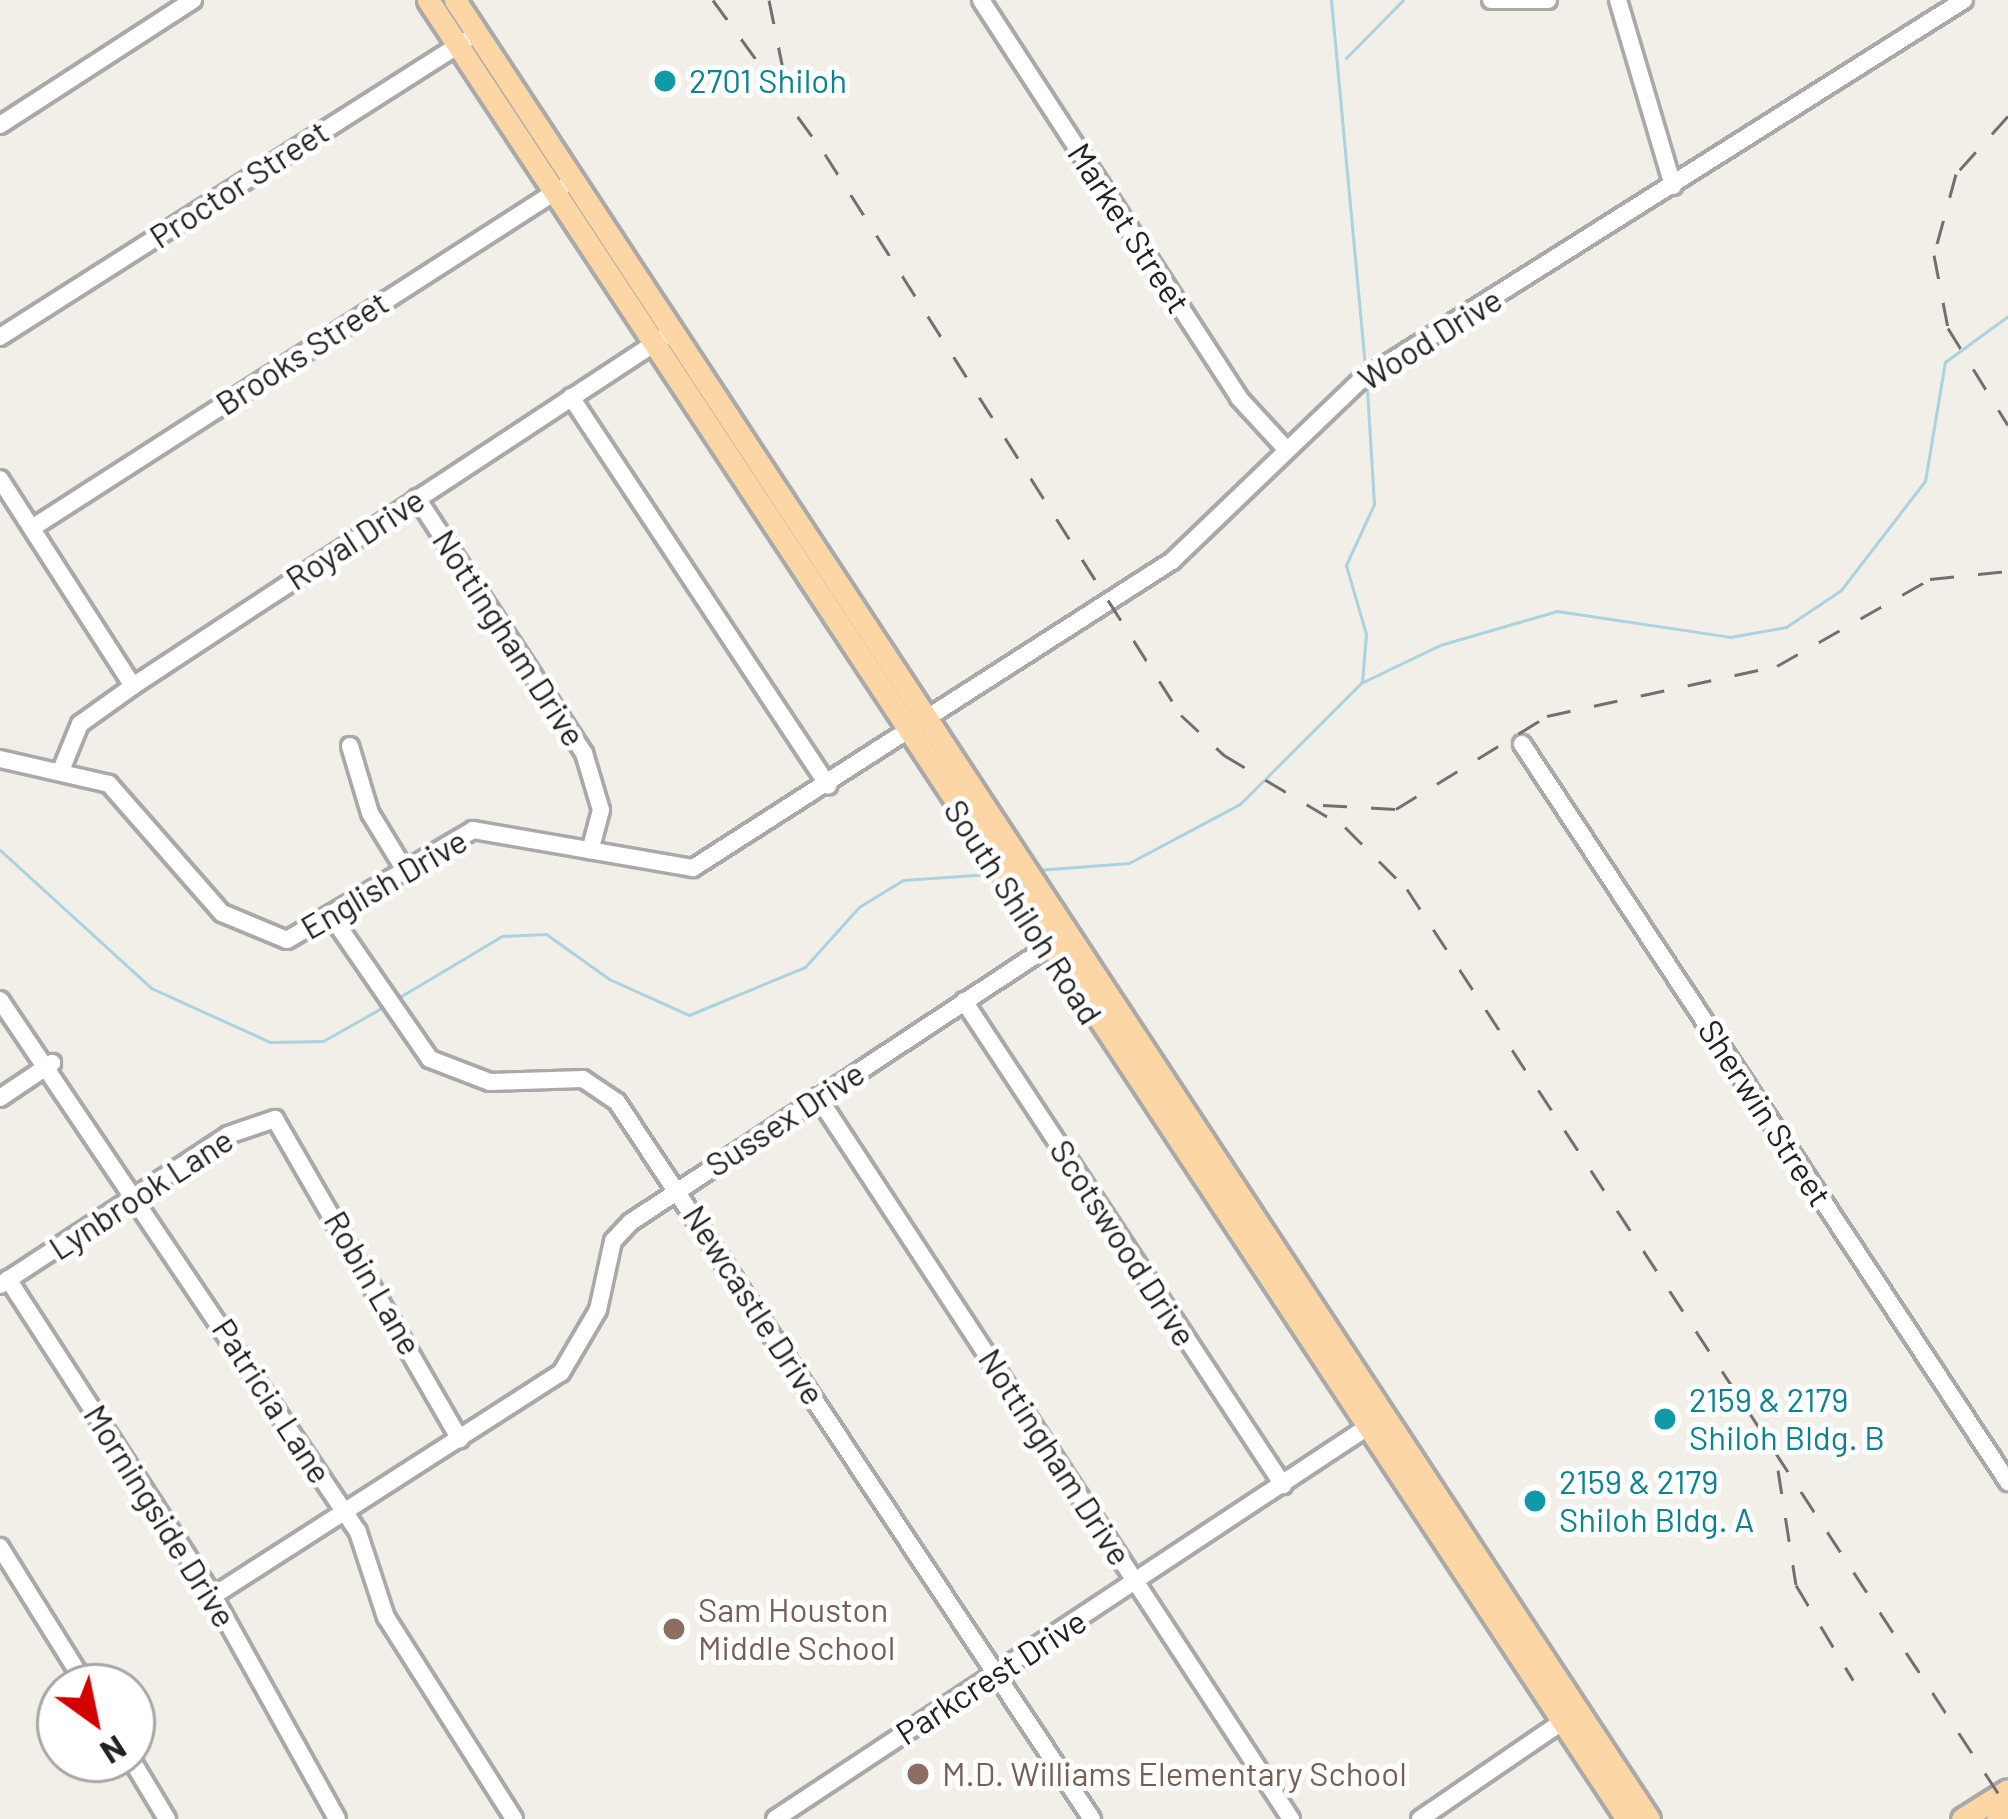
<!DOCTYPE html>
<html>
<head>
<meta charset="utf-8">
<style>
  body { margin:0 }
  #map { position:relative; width:2008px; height:1819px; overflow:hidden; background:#f2efe9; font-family:Barlow,sans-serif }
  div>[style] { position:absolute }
  .stream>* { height:3px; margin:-1.5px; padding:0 1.5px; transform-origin:1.5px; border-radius:1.5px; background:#aad3df }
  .roads { filter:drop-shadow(3px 0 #a9a9a9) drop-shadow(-3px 0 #a9a9a9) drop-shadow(0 3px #a9a9a9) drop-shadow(0 -3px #a9a9a9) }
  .minor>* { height:16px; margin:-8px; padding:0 8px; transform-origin:8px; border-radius:8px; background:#fff }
  .major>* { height:21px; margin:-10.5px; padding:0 10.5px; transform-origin:10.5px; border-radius:10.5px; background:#fcd6a4 }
  .rail>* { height:3px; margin-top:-1.5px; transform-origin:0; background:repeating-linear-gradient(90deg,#707070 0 24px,transparent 0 48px) }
  .dots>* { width:33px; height:33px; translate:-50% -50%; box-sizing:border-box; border:6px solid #fff; border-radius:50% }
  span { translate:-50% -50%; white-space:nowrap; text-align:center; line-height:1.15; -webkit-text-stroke:10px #fff; paint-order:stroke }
  .culture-label { font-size:33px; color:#0d838f }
  .left { translate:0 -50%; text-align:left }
  .street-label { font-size:33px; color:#222 }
  .education-label { font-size:33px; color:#785e54 }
  .north { position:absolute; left:36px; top:1663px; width:120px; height:120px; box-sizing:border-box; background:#fff; border:3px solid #a7a7a7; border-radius:50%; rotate:147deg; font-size:33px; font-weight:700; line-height:48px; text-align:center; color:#222 }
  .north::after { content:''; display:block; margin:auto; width:42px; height:54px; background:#d40000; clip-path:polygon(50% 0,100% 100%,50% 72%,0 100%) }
</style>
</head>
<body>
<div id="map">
  <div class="stream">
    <i style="left:1331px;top:0;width:368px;rotate:84.7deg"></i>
    <i style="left:1346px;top:58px;width:81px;rotate:-45.5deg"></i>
    <i style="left:1362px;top:682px;width:48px;rotate:-85.2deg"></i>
    <i style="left:1366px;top:634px;width:72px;rotate:-106.2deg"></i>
    <i style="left:1346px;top:565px;width:67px;rotate:-65.3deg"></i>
    <i style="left:1374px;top:504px;width:115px;rotate:-93.5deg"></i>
    <i style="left:0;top:850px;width:205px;rotate:42.4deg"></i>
    <i style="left:151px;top:988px;width:131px;rotate:24.4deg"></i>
    <i style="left:270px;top:1042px;width:53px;rotate:-1.1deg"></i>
    <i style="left:323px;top:1041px;width:71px;rotate:-29.4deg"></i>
    <i style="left:1037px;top:870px;width:92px;rotate:-4.4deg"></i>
    <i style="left:1129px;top:863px;width:126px;rotate:-28deg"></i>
    <i style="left:1240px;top:804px;width:171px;rotate:-45deg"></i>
    <i style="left:1361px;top:683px;width:88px;rotate:-25.7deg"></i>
    <i style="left:1440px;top:645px;width:122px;rotate:-16.2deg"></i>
    <i style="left:1557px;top:611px;width:175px;rotate:8.5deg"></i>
    <i style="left:1730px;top:637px;width:57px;rotate:-10.1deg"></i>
    <i style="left:1786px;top:627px;width:66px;rotate:-33.9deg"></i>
    <i style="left:1841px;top:590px;width:138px;rotate:-52.4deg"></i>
    <i style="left:1925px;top:481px;width:121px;rotate:-80.5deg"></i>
    <i style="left:1945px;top:362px;width:78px;rotate:-36.1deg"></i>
    <i style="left:398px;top:998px;width:121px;rotate:-30.8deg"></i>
    <i style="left:502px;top:936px;width:44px;rotate:-2.6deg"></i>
    <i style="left:546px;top:934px;width:77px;rotate:35.5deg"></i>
    <i style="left:609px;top:979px;width:88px;rotate:24.2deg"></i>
    <i style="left:689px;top:1015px;width:126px;rotate:-22.5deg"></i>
    <i style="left:805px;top:967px;width:81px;rotate:-48deg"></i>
    <i style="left:859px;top:907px;width:52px;rotate:-31.5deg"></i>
    <i style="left:903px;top:880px;width:87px;rotate:-3.9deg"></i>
  </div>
  <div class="roads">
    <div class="minor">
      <i style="left:981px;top:0;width:474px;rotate:57deg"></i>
      <i style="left:1239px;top:398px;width:69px;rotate:47.3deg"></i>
      <i style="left:1491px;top:0;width:57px"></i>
      <i style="left:1618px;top:0;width:194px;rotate:73.5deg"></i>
      <i style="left:0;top:125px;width:230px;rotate:-32.9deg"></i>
      <i style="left:0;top:337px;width:551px;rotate:-32.48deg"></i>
      <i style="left:571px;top:397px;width:466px;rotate:56.5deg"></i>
      <i style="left:0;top:479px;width:246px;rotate:57.3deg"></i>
      <i style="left:417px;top:498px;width:305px;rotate:56.8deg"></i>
      <i style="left:584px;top:753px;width:59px;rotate:73.4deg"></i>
      <i style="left:601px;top:810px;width:42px;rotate:105deg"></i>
      <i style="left:32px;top:528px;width:629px;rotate:-32.73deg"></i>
      <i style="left:1522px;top:744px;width:884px;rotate:56.63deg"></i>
      <i style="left:350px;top:746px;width:70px;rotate:73.4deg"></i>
      <i style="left:370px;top:813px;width:69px;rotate:58.6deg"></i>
      <i style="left:0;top:759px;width:112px;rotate:12.9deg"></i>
      <i style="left:109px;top:784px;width:171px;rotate:48.8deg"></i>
      <i style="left:222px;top:913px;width:70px;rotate:22.6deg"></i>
      <i style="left:287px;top:940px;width:216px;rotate:-30.6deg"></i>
      <i style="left:473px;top:830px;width:223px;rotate:9.8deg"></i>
      <i style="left:693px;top:868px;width:569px;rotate:-32.66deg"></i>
      <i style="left:1172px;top:561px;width:260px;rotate:-43.8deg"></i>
      <i style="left:1360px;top:381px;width:714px;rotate:-32.24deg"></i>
      <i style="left:62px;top:768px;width:48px;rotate:-67.8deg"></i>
      <i style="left:80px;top:724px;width:65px;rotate:-35.6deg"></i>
      <i style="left:133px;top:686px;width:635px;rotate:-33.31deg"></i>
      <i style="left:334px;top:920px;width:169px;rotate:55.4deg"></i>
      <i style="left:430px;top:1059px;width:64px;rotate:21deg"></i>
      <i style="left:490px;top:1082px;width:93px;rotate:-1.8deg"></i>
      <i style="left:583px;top:1079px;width:41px;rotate:34.1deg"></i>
      <i style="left:617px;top:1102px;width:860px;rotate:56.48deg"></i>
      <i style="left:0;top:1000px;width:641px;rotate:56.06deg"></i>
      <i style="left:358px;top:1532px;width:89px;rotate:71.8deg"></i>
      <i style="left:386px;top:1617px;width:239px;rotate:57.6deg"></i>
      <i style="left:964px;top:1001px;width:580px;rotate:56.61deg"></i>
      <i style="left:818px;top:1097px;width:863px;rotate:56.77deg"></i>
      <i style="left:0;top:1098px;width:63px;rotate:-33.9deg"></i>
      <i style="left:8px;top:1279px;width:378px;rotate:57.1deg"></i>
      <i style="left:213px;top:1596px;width:255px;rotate:60.9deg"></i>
      <i style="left:0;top:1285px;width:273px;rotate:-33.3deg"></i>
      <i style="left:228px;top:1135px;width:50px;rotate:-18.8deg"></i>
      <i style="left:275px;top:1119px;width:370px;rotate:60deg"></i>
      <i style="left:0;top:1547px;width:165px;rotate:58.1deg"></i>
      <i style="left:213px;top:1596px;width:413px;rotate:-32.7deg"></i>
      <i style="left:561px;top:1373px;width:73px;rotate:-59.6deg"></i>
      <i style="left:598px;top:1310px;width:71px;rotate:-77.7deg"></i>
      <i style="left:613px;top:1241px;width:26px;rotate:-47deg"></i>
      <i style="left:631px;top:1222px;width:514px;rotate:-33.41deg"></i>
      <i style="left:131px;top:1759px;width:70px;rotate:59deg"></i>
      <i style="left:775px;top:1819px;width:719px;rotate:-33.49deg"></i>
      <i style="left:1420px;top:1819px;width:184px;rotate:-34.4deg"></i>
    </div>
    <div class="major">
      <i style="left:428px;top:0;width:2179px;rotate:56.61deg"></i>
      <i style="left:455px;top:0;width:2176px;rotate:56.72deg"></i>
      <i style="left:1962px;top:1819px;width:54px;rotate:-32.2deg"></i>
      <i style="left:1997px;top:1819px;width:13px;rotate:-32deg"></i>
    </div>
  </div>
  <div class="rail">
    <i style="left:713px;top:0;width:190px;rotate:54deg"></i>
    <i style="left:825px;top:154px;width:664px;rotate:57.6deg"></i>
    <i style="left:1181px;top:715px;width:59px;rotate:42.9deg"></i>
    <i style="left:1224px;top:755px;width:141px;rotate:30.8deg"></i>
    <i style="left:1345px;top:827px;width:88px;rotate:45deg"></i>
    <i style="left:1407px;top:889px;width:1098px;rotate:56.82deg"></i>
    <i style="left:769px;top:0;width:95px;rotate:78.5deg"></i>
    <i style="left:2008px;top:116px;width:78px;rotate:131.9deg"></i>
    <i style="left:1956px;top:174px;width:84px;rotate:105.2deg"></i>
    <i style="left:1934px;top:255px;width:74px;rotate:79.1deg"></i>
    <i style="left:1948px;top:328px;width:114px;rotate:58.3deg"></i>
    <i style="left:1323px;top:805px;width:73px;rotate:3.1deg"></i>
    <i style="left:1396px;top:809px;width:177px;rotate:-31.6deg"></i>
    <i style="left:1547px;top:716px;width:235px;rotate:-12.3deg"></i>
    <i style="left:1777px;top:666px;width:176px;rotate:-29.6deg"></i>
    <i style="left:1930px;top:579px;width:78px;rotate:-5.9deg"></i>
    <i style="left:1778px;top:1470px;width:116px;rotate:81.1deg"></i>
    <i style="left:1796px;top:1585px;width:111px;rotate:59deg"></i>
  </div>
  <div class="dots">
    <i style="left:665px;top:81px;background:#0f9aa8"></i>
    <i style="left:1665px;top:1419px;background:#0f9aa8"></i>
    <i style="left:1535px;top:1501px;background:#0f9aa8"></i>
    <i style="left:674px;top:1629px;background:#8d6e63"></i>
    <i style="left:918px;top:1774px;background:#8d6e63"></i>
  </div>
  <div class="culture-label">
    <span class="left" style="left:689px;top:81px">2701 Shiloh</span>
    <span class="left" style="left:1689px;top:1419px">2159 &amp; 2179<br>Shiloh Bldg. B</span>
    <span class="left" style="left:1559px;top:1501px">2159 &amp; 2179<br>Shiloh Bldg. A</span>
  </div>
  <div class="street-label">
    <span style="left:239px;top:184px;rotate:-33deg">Proctor Street</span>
    <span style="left:1129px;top:228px;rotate:57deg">Market Street</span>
    <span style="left:1430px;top:339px;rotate:-32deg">Wood Drive</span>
    <span style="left:302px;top:353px;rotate:-33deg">Brooks Street</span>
    <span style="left:355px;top:539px;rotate:-33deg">Royal Drive</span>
    <span style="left:509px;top:638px;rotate:57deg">Nottingham Drive</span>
    <span style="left:384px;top:884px;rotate:-30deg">English Drive</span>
    <span style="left:1023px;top:912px;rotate:57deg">South Shiloh Road</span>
    <span style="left:1765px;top:1113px;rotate:57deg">Sherwin Street</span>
    <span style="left:785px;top:1119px;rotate:-33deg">Sussex Drive</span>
    <span style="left:141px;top:1194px;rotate:-33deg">Lynbrook Lane</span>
    <span style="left:1123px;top:1243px;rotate:57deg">Scotswood Drive</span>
    <span style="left:373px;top:1283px;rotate:60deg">Robin Lane</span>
    <span style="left:754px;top:1305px;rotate:57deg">Newcastle Drive</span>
    <span style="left:272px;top:1401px;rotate:57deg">Patricia Lane</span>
    <span style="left:1055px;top:1457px;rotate:57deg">Nottingham Drive</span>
    <span style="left:160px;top:1516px;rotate:58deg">Morningside Drive</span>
    <span style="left:991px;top:1677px;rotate:-33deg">Parkcrest Drive</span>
  </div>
  <div class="education-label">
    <span class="left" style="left:698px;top:1629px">Sam Houston<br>Middle School</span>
    <span class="left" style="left:942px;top:1774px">M.D. Williams Elementary School</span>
  </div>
  <div class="north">N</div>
</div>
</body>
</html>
